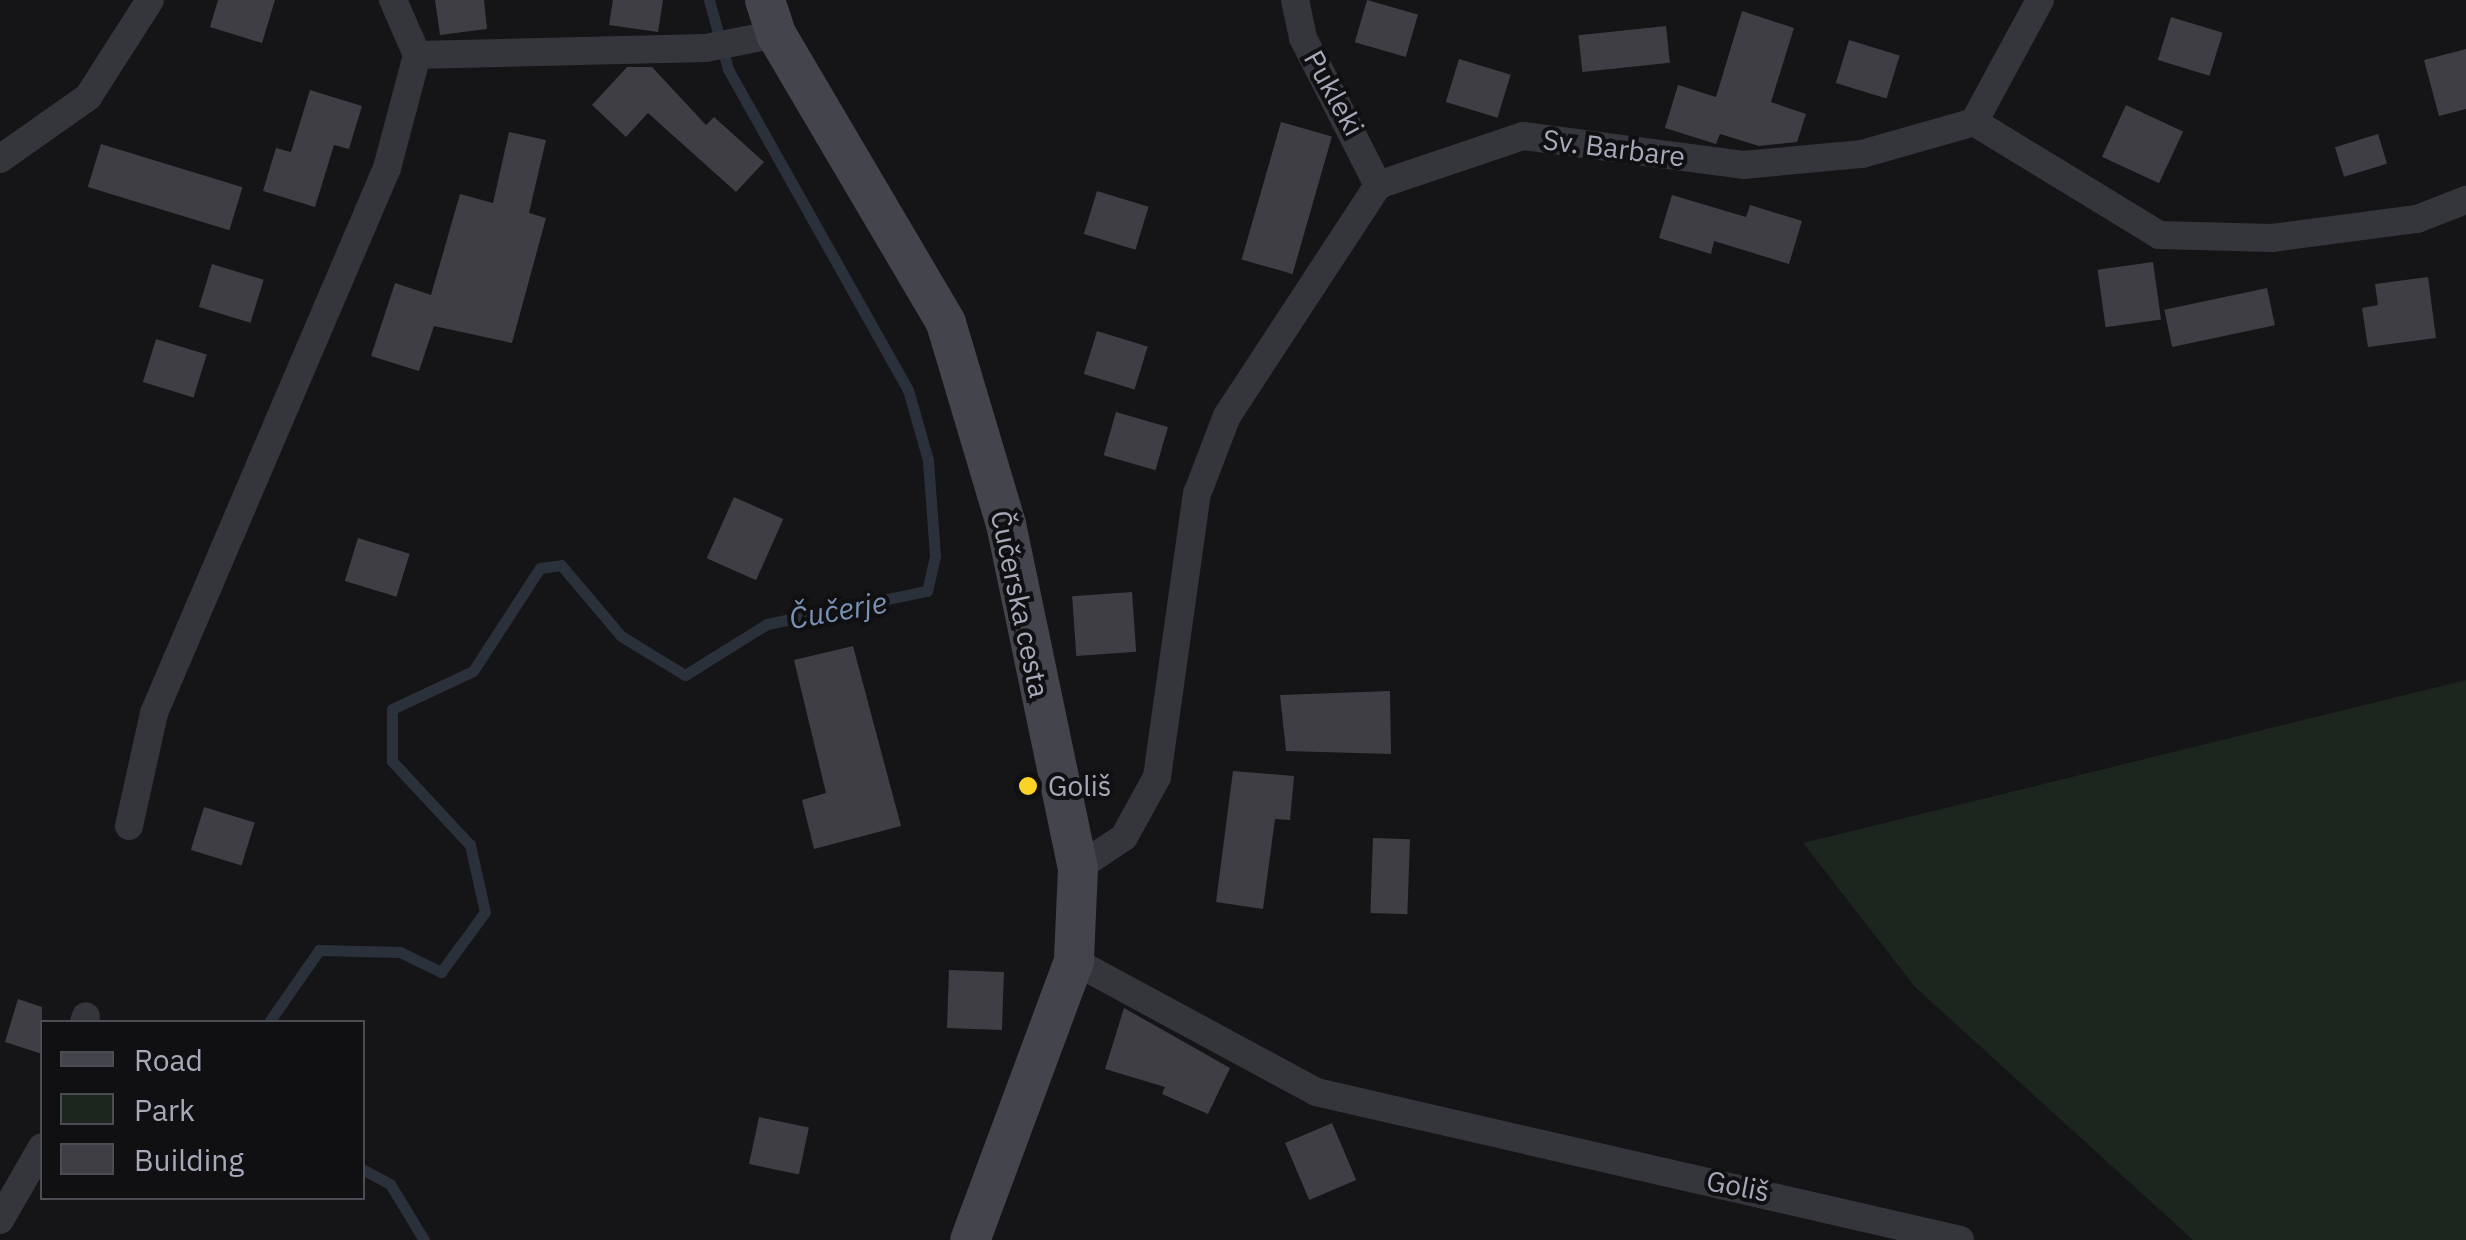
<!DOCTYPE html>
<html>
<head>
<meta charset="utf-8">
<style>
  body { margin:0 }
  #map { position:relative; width:2466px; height:1240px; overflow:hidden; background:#151417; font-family:"IBM Plex Sans",sans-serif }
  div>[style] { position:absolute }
  .green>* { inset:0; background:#1c251e }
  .stream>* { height:11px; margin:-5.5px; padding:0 5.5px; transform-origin:5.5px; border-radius:5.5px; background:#2a313b }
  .building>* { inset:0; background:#3e3e44; transform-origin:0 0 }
  .street>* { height:28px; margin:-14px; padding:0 14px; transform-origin:14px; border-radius:14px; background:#35353c }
  .secondary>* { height:40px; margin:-20px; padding:0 20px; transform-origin:20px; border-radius:20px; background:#43444c }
  .dots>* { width:28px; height:28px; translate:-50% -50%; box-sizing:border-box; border:5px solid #100f12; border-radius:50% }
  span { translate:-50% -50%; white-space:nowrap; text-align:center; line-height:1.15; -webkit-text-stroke:8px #100f12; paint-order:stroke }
  .street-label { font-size:28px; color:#a5a9b8 }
  .poi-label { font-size:28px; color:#a5a9b8 }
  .left { translate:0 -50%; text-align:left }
  .water-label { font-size:30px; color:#7a91b5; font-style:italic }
  .legend { position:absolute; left:40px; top:1020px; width:325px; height:180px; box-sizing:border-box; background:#100f12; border:2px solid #4c4d54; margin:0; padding:12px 18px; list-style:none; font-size:30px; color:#a5a9b8 }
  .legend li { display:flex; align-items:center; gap:20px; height:50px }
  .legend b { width:50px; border:2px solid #4c4d54 }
</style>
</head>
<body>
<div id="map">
  <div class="green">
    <i style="clip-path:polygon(2466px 680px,2466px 1240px,2193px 1240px,1915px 987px,1803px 843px)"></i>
  </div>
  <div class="stream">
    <i style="left:269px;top:1022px;width:88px;rotate:-55.2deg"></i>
    <i style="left:319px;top:950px;width:81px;rotate:1.4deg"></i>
    <i style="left:400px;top:952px;width:46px;rotate:26deg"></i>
    <i style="left:441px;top:972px;width:74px;rotate:-53.7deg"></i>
    <i style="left:485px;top:912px;width:69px;rotate:-102.6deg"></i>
    <i style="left:470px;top:845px;width:115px;rotate:-132.9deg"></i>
    <i style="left:392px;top:761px;width:52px;rotate:-90deg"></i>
    <i style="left:392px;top:709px;width:89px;rotate:-25.1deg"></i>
    <i style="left:473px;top:671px;width:123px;rotate:-57deg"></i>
    <i style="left:540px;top:568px;width:21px;rotate:-8deg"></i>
    <i style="left:561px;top:565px;width:93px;rotate:49.8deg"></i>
    <i style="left:621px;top:636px;width:75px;rotate:31.4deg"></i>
    <i style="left:685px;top:675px;width:97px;rotate:-31.9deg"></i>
    <i style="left:767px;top:624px;width:163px;rotate:-11.7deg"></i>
    <i style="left:927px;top:591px;width:36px;rotate:-77deg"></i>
    <i style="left:935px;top:556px;width:96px;rotate:-94.2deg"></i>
    <i style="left:928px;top:460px;width:73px;rotate:-105.9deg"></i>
    <i style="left:908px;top:390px;width:368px;rotate:-119.3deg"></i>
    <i style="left:728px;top:69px;width:72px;rotate:-105.4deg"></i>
    <i style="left:362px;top:1169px;width:32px;rotate:28deg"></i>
    <i style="left:390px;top:1184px;width:66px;rotate:58.7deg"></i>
  </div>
  <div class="building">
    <i style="clip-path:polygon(218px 0,275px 0,262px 43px,210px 27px)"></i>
    <i style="clip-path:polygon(435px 0,484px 0,487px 29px,440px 35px)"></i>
    <i style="clip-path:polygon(613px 0,663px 0,658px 32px,609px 25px)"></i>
    <i style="left:1367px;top:0;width:53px;height:44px;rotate:16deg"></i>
    <i style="clip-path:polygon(1742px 11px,1794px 28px,1771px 102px,1806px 114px,1797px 142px,1759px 146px,1720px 134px,1716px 144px,1665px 128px,1678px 85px,1716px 97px)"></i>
    <i style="left:2171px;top:17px;width:54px;height:45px;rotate:17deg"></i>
    <i style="left:1666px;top:26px;width:37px;height:88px;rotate:84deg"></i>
    <i style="left:1849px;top:40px;width:53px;height:45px;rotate:17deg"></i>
    <i style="clip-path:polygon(2466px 49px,2466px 109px,2439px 116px,2424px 60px)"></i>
    <i style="left:1459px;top:59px;width:54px;height:45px;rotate:17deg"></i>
    <i style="clip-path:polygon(627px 67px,652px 67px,706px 125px,714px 117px,764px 162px,736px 192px,648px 113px,626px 137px,592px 105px)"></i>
    <i style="clip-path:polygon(310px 90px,362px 106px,349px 149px,334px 145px,315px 207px,263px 191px,276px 148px,291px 152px)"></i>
    <i style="left:2126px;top:105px;width:63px;height:57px;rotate:25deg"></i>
    <i style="left:1281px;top:122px;width:53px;height:143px;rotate:16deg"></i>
    <i style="clip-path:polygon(509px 132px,546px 140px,529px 213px,546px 218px,512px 343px,434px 326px,419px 371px,371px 356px,395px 283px,431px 295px,460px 194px,493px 203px)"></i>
    <i style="left:2378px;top:134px;width:31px;height:45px;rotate:73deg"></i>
    <i style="left:101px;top:144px;width:148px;height:45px;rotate:17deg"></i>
    <i style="left:1097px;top:191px;width:54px;height:45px;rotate:17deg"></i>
    <i style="clip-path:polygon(1672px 195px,1746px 217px,1750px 205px,1802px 221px,1789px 264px,1714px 241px,1711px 254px,1659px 238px)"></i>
    <i style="left:2153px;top:262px;width:58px;height:56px;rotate:82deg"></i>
    <i style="left:212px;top:264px;width:54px;height:45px;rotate:17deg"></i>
    <i style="clip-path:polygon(2428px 277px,2436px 338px,2368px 347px,2362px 308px,2378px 305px,2375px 284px)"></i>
    <i style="left:2267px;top:288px;width:38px;height:105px;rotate:78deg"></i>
    <i style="left:1097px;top:331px;width:53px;height:45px;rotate:17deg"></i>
    <i style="left:156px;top:339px;width:53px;height:45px;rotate:17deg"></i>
    <i style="left:1116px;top:412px;width:54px;height:45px;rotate:16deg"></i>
    <i style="left:734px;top:497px;width:54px;height:67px;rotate:24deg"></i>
    <i style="left:358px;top:538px;width:54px;height:45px;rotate:17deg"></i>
    <i style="left:1132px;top:592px;width:60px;height:60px;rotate:86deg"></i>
    <i style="clip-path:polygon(853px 646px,901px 826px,814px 849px,802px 800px,826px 793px,794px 660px)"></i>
    <i style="clip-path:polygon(1390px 691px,1391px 754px,1286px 751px,1280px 695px)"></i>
    <i style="clip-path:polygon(1233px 771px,1294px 776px,1290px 820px,1275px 819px,1263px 909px,1216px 902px)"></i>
    <i style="left:204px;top:807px;width:53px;height:45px;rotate:17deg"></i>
    <i style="left:1373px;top:838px;width:37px;height:75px;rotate:2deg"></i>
    <i style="left:949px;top:970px;width:55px;height:58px;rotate:2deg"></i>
    <i style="clip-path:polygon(18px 999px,42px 1007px,42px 1054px,5px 1042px)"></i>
    <i style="clip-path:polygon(1124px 1008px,1230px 1068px,1208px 1114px,1162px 1094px,1165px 1087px,1105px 1069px)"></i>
    <i style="left:759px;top:1117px;width:51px;height:48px;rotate:12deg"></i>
    <i style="left:1332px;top:1123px;width:62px;height:51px;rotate:67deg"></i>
  </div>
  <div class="street">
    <i style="left:393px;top:0;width:60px;rotate:66.4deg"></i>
    <i style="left:417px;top:55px;width:289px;rotate:-1.4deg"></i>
    <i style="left:706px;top:48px;width:71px;rotate:-11.3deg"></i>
    <i style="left:1295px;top:0;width:39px;rotate:78deg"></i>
    <i style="left:1303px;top:38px;width:165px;rotate:63deg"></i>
    <i style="left:1974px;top:122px;width:139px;rotate:-61.6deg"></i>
    <i style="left:0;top:159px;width:108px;rotate:-35.2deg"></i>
    <i style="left:88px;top:97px;width:115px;rotate:-57.4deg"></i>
    <i style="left:129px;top:826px;width:116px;rotate:-77.5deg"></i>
    <i style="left:154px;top:713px;width:593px;rotate:-66.85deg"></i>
    <i style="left:387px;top:168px;width:117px;rotate:-75.1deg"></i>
    <i style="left:1078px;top:868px;width:55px;rotate:-34deg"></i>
    <i style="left:1124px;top:837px;width:68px;rotate:-61.2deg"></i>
    <i style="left:1157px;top:777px;width:286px;rotate:-82deg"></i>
    <i style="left:1197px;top:494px;width:84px;rotate:-69deg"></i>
    <i style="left:1227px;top:416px;width:276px;rotate:-56.8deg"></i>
    <i style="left:1378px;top:185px;width:153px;rotate:-18.7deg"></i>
    <i style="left:1523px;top:136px;width:222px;rotate:7.5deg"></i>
    <i style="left:1743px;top:165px;width:120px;rotate:-5.3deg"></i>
    <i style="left:1862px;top:154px;width:116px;rotate:-15.9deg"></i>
    <i style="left:1974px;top:122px;width:217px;rotate:31.4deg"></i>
    <i style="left:2159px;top:235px;width:113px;rotate:1.5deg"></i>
    <i style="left:2272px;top:238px;width:146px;rotate:-7.5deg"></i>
    <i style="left:2417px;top:219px;width:53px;rotate:-21.2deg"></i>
    <i style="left:1074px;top:961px;width:275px;rotate:28.4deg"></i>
    <i style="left:1316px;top:1092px;width:661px;rotate:12.94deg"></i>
    <i style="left:84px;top:1022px;width:6px;rotate:-72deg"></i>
    <i style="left:0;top:1220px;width:84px;rotate:-60.1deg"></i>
  </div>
  <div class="secondary">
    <i style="left:765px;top:0;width:36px;rotate:72deg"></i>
    <i style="left:776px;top:34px;width:335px;rotate:59.5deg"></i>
    <i style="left:946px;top:323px;width:210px;rotate:73.4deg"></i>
    <i style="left:1006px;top:524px;width:351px;rotate:78.2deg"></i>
    <i style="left:1078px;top:868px;width:93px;rotate:92.5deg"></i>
    <i style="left:1074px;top:961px;width:298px;rotate:110.4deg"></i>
  </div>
  <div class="dots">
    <i style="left:1028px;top:786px;background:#fcd227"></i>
  </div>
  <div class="street-label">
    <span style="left:1334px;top:93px;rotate:61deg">Pukleki</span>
    <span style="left:1614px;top:148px;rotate:7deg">Sv. Barbare</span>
    <span style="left:1020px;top:604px;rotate:78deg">Čučerska cesta</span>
    <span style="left:1738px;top:1186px;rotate:11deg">Goliš</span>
  </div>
  <div class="poi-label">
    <span class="left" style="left:1048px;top:786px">Goliš</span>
  </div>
  <div class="water-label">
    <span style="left:838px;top:610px;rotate:-10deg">Čučerje</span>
  </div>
  <ul class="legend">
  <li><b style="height:12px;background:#43444c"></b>Road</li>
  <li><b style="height:28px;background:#1c251e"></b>Park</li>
  <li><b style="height:28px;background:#3e3e44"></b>Building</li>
  </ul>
</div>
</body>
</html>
